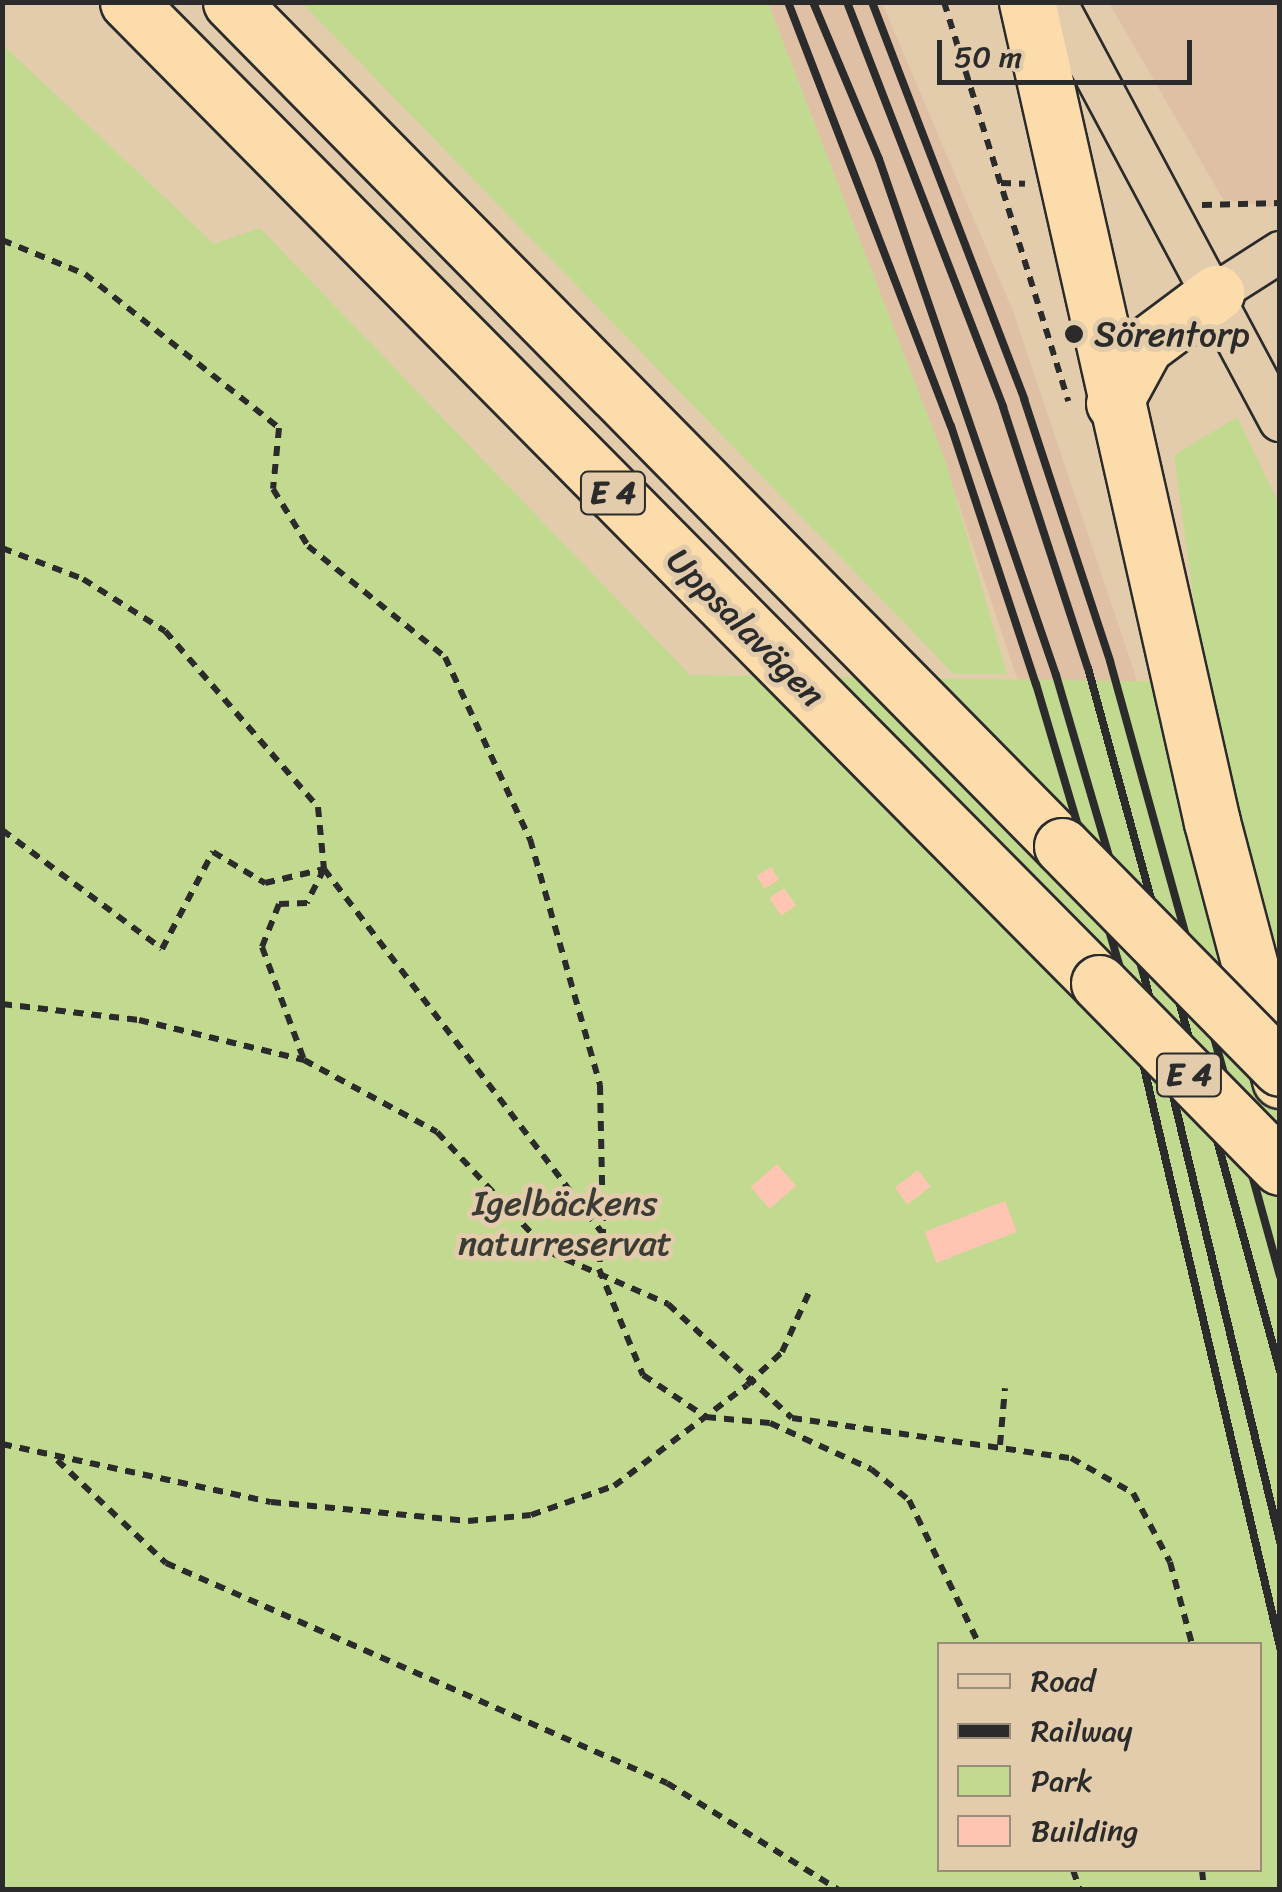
<!DOCTYPE html>
<html>
<head>
<meta charset="utf-8">
<style>
  body { margin:0 }
  #map { position:relative; width:1282px; height:1892px; overflow:hidden; background:#e2ccab; font-family:Sriracha,sans-serif }
  div>[style] { position:absolute }
  .built>* { inset:0; background:#dfc0a5 }
  .green>* { inset:0; background:#c2da90 }
  .building>* { inset:0; background:#fdc5b2; transform-origin:0 0 }
  .path>* { height:6px; margin-top:-3px; transform-origin:0; background:repeating-linear-gradient(90deg,#2b2b2b 0 10px,transparent 0 18px) }
  .roads { filter:drop-shadow(2px 0 #2b2b2b) drop-shadow(-2px 0 #2b2b2b) drop-shadow(0 2px #2b2b2b) drop-shadow(0 -2px #2b2b2b) }
  .minor>* { height:40px; margin:-20px; padding:0 20px; transform-origin:20px; border-radius:20px; background:#e2ccab }
  .highway>* { height:55px; margin:-27.5px; padding:0 27.5px; transform-origin:27.5px; border-radius:27.5px; background:#fddcac }
  .rail>* { height:8px; margin:-4px; padding:0 4px; transform-origin:4px; border-radius:4px; background:#2b2b2b }
  .bridges { filter:drop-shadow(2px 0 #2b2b2b) drop-shadow(-2px 0 #2b2b2b) drop-shadow(0 2px #2b2b2b) drop-shadow(0 -2px #2b2b2b) }
  .highway-bridge>* { height:55px; margin:-27.5px; padding:0 27.5px; transform-origin:27.5px; border-radius:27.5px; background:#fddcac }
  .dots>* { width:28px; height:28px; translate:-50% -50%; box-sizing:border-box; border:5px solid #e2ccab; border-radius:50% }
  span { translate:-50% -50%; white-space:nowrap; text-align:center; line-height:1.15; -webkit-text-stroke:10px #e2ccab; paint-order:stroke }
  .shield-label span { padding:2px 8px; background:#e2ccab; border:2px solid; border-radius:8px; -webkit-text-stroke-width:0 }
  .shield-label { font-size:32px; color:#2b2b2b; font-weight:700 }
  .poi-label { font-size:35px; color:#2b2b2b }
  .left { translate:0 -50%; text-align:left }
  .street-label { font-size:35px; color:#2b2b2b }
  .park-label { font-size:35px; color:#3a3c35 }
  .frame { position:absolute; inset:0; border:5px solid #2b2b2b; pointer-events:none }
  .legend { position:absolute; left:937px; top:1642px; width:325px; height:230px; box-sizing:border-box; background:#e2ccab; border:2px solid #998c78; margin:0; padding:12px 18px; list-style:none; font-size:30px; color:#2b2b2b }
  .legend li { display:flex; align-items:center; gap:20px; height:50px }
  .legend b { width:50px; border:2px solid #998c78 }
  .scale { position:absolute; left:937px; top:40px; width:255px; height:45px; box-sizing:border-box; border:5px solid #2b2b2b; border-top:0; padding-left:12px; font-size:30px; line-height:35px; white-space:nowrap; color:#2b2b2b; -webkit-text-stroke:8px #e2ccab; paint-order:stroke }
</style>
</head>
<body>
<div id="map">
  <div class="built">
    <i style="clip-path:polygon(768px 3px,882px 3px,1013px 311px,1134px 671px,1279px 1214px,1260px 1644px,1042px 753px,944px 460px)"></i>
    <i style="clip-path:polygon(1109px 3px,1279px 3px,1279px 208px,1223px 199px)"></i>
  </div>
  <div class="green">
    <i style="clip-path:polygon(302px 3px,768px 3px,945px 460px,1007px 674px,954px 674px)"></i>
    <i style="clip-path:polygon(evenodd,2px 44px,214px 244px,260px 228px,690px 675px,1205px 682px,1174px 455px,1237px 417px,1279px 504px,1279px 1889px,3px 1889px,2px 44px,939px 1644px,1260px 1644px,1260px 1870px,939px 1870px,939px 1644px)"></i>
  </div>
  <div class="building">
    <i style="left:771px;top:867px;width:15px;height:17px;rotate:58deg"></i>
    <i style="left:784px;top:888px;width:21px;height:18px;rotate:55deg"></i>
    <i style="left:777px;top:1164px;width:29px;height:35px;rotate:49deg"></i>
    <i style="left:918px;top:1170px;width:21px;height:29px;rotate:53deg"></i>
    <i style="left:1005px;top:1201px;width:33px;height:86px;rotate:69deg"></i>
  </div>
  <div class="path">
    <i style="left:944px;top:2px;width:418px;rotate:72.7deg"></i>
    <i style="left:1001px;top:183px;width:24px;rotate:2deg"></i>
    <i style="left:1202px;top:205px;width:78px;rotate:-1.5deg"></i>
    <i style="left:2px;top:240px;width:90px;rotate:22.3deg"></i>
    <i style="left:85px;top:274px;width:248px;rotate:38.4deg"></i>
    <i style="left:279px;top:428px;width:61px;rotate:95.6deg"></i>
    <i style="left:273px;top:489px;width:67px;rotate:58.4deg"></i>
    <i style="left:308px;top:546px;width:176px;rotate:39deg"></i>
    <i style="left:445px;top:657px;width:201px;rotate:65deg"></i>
    <i style="left:530px;top:839px;width:256px;rotate:74.1deg"></i>
    <i style="left:600px;top:1085px;width:148px;rotate:88.8deg"></i>
    <i style="left:2px;top:548px;width:87px;rotate:20.9deg"></i>
    <i style="left:83px;top:579px;width:97px;rotate:32.4deg"></i>
    <i style="left:165px;top:631px;width:233px;rotate:49deg"></i>
    <i style="left:318px;top:807px;width:62px;rotate:84.5deg"></i>
    <i style="left:324px;top:869px;width:38px;rotate:117deg"></i>
    <i style="left:307px;top:903px;width:28px;rotate:178deg"></i>
    <i style="left:279px;top:904px;width:46px;rotate:111.6deg"></i>
    <i style="left:262px;top:947px;width:121px;rotate:69.6deg"></i>
    <i style="left:2px;top:830px;width:199px;rotate:36.6deg"></i>
    <i style="left:162px;top:949px;width:110px;rotate:-62.3deg"></i>
    <i style="left:213px;top:852px;width:61px;rotate:30.8deg"></i>
    <i style="left:265px;top:883px;width:61px;rotate:-13.3deg"></i>
    <i style="left:324px;top:869px;width:459px;rotate:52.6deg"></i>
    <i style="left:603px;top:1234px;width:35px;rotate:97deg"></i>
    <i style="left:599px;top:1269px;width:115px;rotate:67.5deg"></i>
    <i style="left:643px;top:1375px;width:76px;rotate:33.7deg"></i>
    <i style="left:706px;top:1417px;width:64px;rotate:5.4deg"></i>
    <i style="left:770px;top:1423px;width:111px;rotate:24.5deg"></i>
    <i style="left:871px;top:1469px;width:49px;rotate:39.2deg"></i>
    <i style="left:909px;top:1500px;width:160px;rotate:64.1deg"></i>
    <i style="left:2px;top:1004px;width:138px;rotate:6.7deg"></i>
    <i style="left:139px;top:1020px;width:170px;rotate:13.6deg"></i>
    <i style="left:304px;top:1060px;width:151px;rotate:28.4deg"></i>
    <i style="left:437px;top:1132px;width:164px;rotate:47deg"></i>
    <i style="left:549px;top:1252px;width:130px;rotate:23.6deg"></i>
    <i style="left:668px;top:1304px;width:168px;rotate:42.6deg"></i>
    <i style="left:792px;top:1418px;width:282px;rotate:8.2deg"></i>
    <i style="left:1071px;top:1458px;width:71px;rotate:29.4deg"></i>
    <i style="left:1133px;top:1493px;width:78px;rotate:61.8deg"></i>
    <i style="left:1170px;top:1562px;width:85px;rotate:75deg"></i>
    <i style="left:2px;top:1444px;width:275px;rotate:12.2deg"></i>
    <i style="left:271px;top:1502px;width:198px;rotate:5.5deg"></i>
    <i style="left:468px;top:1521px;width:63px;rotate:-5.4deg"></i>
    <i style="left:531px;top:1515px;width:88px;rotate:-19.3deg"></i>
    <i style="left:614px;top:1486px;width:167px;rotate:-37.2deg"></i>
    <i style="left:747px;top:1385px;width:48px;rotate:-43.3deg"></i>
    <i style="left:782px;top:1352px;width:70px;rotate:-65.6deg"></i>
    <i style="left:1000px;top:1445px;width:57px;rotate:-85deg"></i>
    <i style="left:57px;top:1460px;width:150px;rotate:43.4deg"></i>
    <i style="left:166px;top:1563px;width:547px;rotate:23.71deg"></i>
    <i style="left:667px;top:1783px;width:203px;rotate:31.9deg"></i>
    <i style="left:1073px;top:1870px;width:21px;rotate:71deg"></i>
    <i style="left:1202px;top:1870px;width:20px;rotate:84deg"></i>
  </div>
  <div class="roads">
    <div class="minor">
      <i style="left:1056px;top:2px;width:475px;rotate:61.9deg"></i>
      <i style="left:1216px;top:293px;width:76px;rotate:-32.6deg"></i>
    </div>
    <div class="highway">
      <i style="left:128px;top:2px;width:1380px;rotate:45.29deg"></i>
      <i style="left:231px;top:2px;width:1184px;rotate:45.44deg"></i>
      <i style="left:1027px;top:2px;width:841px;rotate:77.29deg"></i>
      <i style="left:1212px;top:822px;width:267px;rotate:75.2deg"></i>
      <i style="left:1114px;top:403px;width:65px;rotate:-61.5deg"></i>
      <i style="left:1145px;top:346px;width:89px;rotate:-36.7deg"></i>
    </div>
  </div>
  <div class="rail">
    <i style="left:788px;top:2px;width:454px;rotate:69deg"></i>
    <i style="left:951px;top:426px;width:272px;rotate:71.8deg"></i>
    <i style="left:1036px;top:684px;width:307px;rotate:73.5deg"></i>
    <i style="left:1123px;top:978px;width:687px;rotate:76.79deg"></i>
    <i style="left:813px;top:2px;width:170px;rotate:67.2deg"></i>
    <i style="left:879px;top:159px;width:546px;rotate:71.07deg"></i>
    <i style="left:1056px;top:675px;width:313px;rotate:73.7deg"></i>
    <i style="left:1144px;top:975px;width:582px;rotate:76.49deg"></i>
    <i style="left:847px;top:2px;width:434px;rotate:68.9deg"></i>
    <i style="left:1003px;top:407px;width:274px;rotate:72deg"></i>
    <i style="left:1088px;top:668px;width:729px;rotate:74.72deg"></i>
    <i style="left:872px;top:2px;width:425px;rotate:69deg"></i>
    <i style="left:1024px;top:399px;width:276px;rotate:71.8deg"></i>
    <i style="left:1110px;top:661px;width:638px;rotate:74.55deg"></i>
  </div>
  <div class="bridges">
    <div class="highway-bridge">
      <i style="left:1062px;top:846px;width:311px;rotate:45.5deg"></i>
      <i style="left:1099px;top:983px;width:258px;rotate:45.5deg"></i>
    </div>
  </div>
  <div class="dots">
    <i style="left:1074px;top:334px;background:#2b2b2b"></i>
  </div>
  <div class="shield-label">
    <span style="left:613px;top:493px">E 4</span>
    <span style="left:1189px;top:1075px">E 4</span>
  </div>
  <div class="poi-label">
    <span class="left" style="left:1094px;top:334px">Sörentorp</span>
  </div>
  <div class="street-label">
    <span style="left:746px;top:627px;rotate:45deg">Uppsalavägen</span>
  </div>
  <div class="park-label">
    <span style="left:565px;top:1223px">Igelbäckens<br>naturreservat</span>
  </div>
  <div class="frame"></div>
  <ul class="legend">
  <li><b style="height:12px;background:#e2ccab"></b>Road</li>
  <li><b style="height:12px;background:#2b2b2b"></b>Railway</li>
  <li><b style="height:28px;background:#c2da90"></b>Park</li>
  <li><b style="height:28px;background:#fdc5b2"></b>Building</li>
  </ul>
  <div class="scale">50 m</div>
</div>
</body>
</html>
